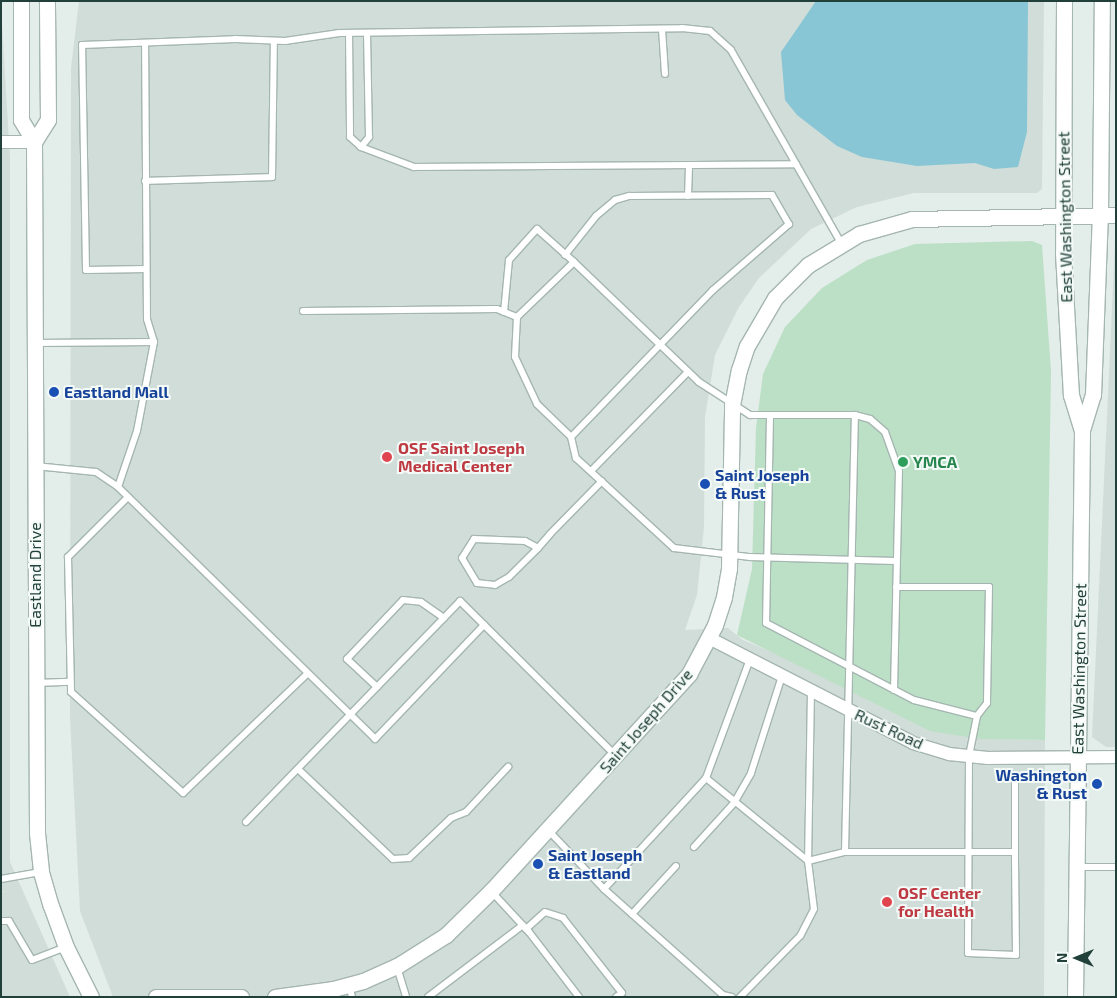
<!DOCTYPE html>
<html>
<head>
<meta charset="utf-8">
<style>
  body { margin:0 }
  #map { position:relative; width:1117px; height:998px; overflow:hidden; background:#e3ede9; font-family:"Exo 2",sans-serif }
  div>[style] { position:absolute }
  .built>* { inset:0; background:#d1ddd8 }
  .green>* { inset:0; background:#bbe0c6 }
  .water>* { inset:0; background:#88c6d5 }
  .roads { filter:drop-shadow(1px 0 #a5b6b1) drop-shadow(-1px 0 #a5b6b1) drop-shadow(0 1px #a5b6b1) drop-shadow(0 -1px #a5b6b1) }
  .lane>* { height:6px; margin:-3px; padding:0 3px; transform-origin:3px; border-radius:3px; background:#fff }
  .street>* { height:12px; margin:-6px; padding:0 6px; transform-origin:6px; border-radius:6px; background:#fff }
  .secondary>* { height:15px; margin:-7.5px; padding:0 7.5px; transform-origin:7.5px; border-radius:7.5px; background:#fff }
  .dots>* { width:14px; height:14px; translate:-50% -50%; box-sizing:border-box; border:2px solid #f4faf7; border-radius:50% }
  span { translate:-50% -50%; white-space:nowrap; text-align:center; line-height:1.15; -webkit-text-stroke:4px #f4faf7; paint-order:stroke }
  .street-label { font-size:16px; color:#214039 }
  .transit-label { font-size:16px; color:#164399; font-weight:700 }
  .left { translate:0 -50%; text-align:left }
  .right { translate:-100% -50%; text-align:right }
  .health-label { font-size:16px; color:#be3a42; font-weight:700 }
  .leisure-label { font-size:16px; color:#27864d; font-weight:700 }
  .frame { position:absolute; inset:0; border:2px solid #214039; pointer-events:none }
  .north { position:absolute; left:1052px; top:933px; width:50px; height:50px; -webkit-text-stroke:4px #f4faf7; paint-order:stroke; rotate:270deg; font-size:14px; font-weight:700; line-height:20px; text-align:center; color:#214039 }
  .north::after { content:''; display:block; margin:auto; width:18px; height:22px; background:#214039; clip-path:polygon(50% 0,100% 100%,50% 72%,0 100%) }
</style>
</head>
<body>
<div id="map">
  <div class="built">
    <i style="clip-path:polygon(79px 1px,1044px 1px,1042px 189px,1037px 193px,914px 193px,857px 207px,811px 229px,759px 278px,739px 307px,715px 355px,705px 417px,704px 527px,697px 595px,685px 630px,728px 628px,743px 640px,981px 739px,1045px 740px,1044px 997px,113px 997px,80px 911px,70px 718px,71px 68px)"></i>
    <i style="clip-path:polygon(1px 7px,10px 158px,10px 862px,70px 997px,1px 997px,1px 892px,6px 892px,1px 891px)"></i>
    <i style="clip-path:polygon(1116px 223px,1116px 747px,1106px 747px,1092px 737px)"></i>
  </div>
  <div class="green">
    <i style="clip-path:polygon(1032px 241px,1042px 245px,1051px 371px,1045px 740px,981px 739px,930px 731px,737px 635px,752px 569px,756px 428px,763px 374px,785px 327px,822px 288px,867px 260px,915px 244px)"></i>
  </div>
  <div class="water">
    <i style="clip-path:polygon(816px 1px,1028px 1px,1027px 132px,1018px 167px,994px 169px,975px 163px,917px 166px,862px 157px,837px 146px,797px 115px,785px 100px,781px 52px)"></i>
  </div>
  <div class="roads">
    <div class="lane">
      <i style="left:662px;top:29px;width:45px;rotate:86.2deg"></i>
      <i style="left:349px;top:33px;width:104px;rotate:89.4deg"></i>
      <i style="left:350px;top:137px;width:15px;rotate:42deg"></i>
      <i style="left:361px;top:147px;width:13px;rotate:-51deg"></i>
      <i style="left:369px;top:137px;width:104px;rotate:-91.1deg"></i>
      <i style="left:361px;top:147px;width:57px;rotate:20.7deg"></i>
      <i style="left:414px;top:167px;width:382px;rotate:-0.4deg"></i>
      <i style="left:145px;top:181px;width:127px;rotate:-1.8deg"></i>
      <i style="left:272px;top:177px;width:136px;rotate:-89.2deg"></i>
      <i style="left:688px;top:196px;width:31px;rotate:-88deg"></i>
      <i style="left:565px;top:255px;width:50px;rotate:-51.5deg"></i>
      <i style="left:596px;top:216px;width:25px;rotate:-40deg"></i>
      <i style="left:615px;top:200px;width:15px;rotate:-16deg"></i>
      <i style="left:629px;top:196px;width:143px;rotate:-0.4deg"></i>
      <i style="left:772px;top:195px;width:34px;rotate:60deg"></i>
      <i style="left:789px;top:224px;width:101px;rotate:139deg"></i>
      <i style="left:713px;top:290px;width:204px;rotate:134deg"></i>
      <i style="left:146px;top:269px;width:60px;rotate:179deg"></i>
      <i style="left:86px;top:270px;width:225px;rotate:-91deg"></i>
      <i style="left:82px;top:45px;width:153px;rotate:-2.2deg"></i>
      <i style="left:235px;top:39px;width:50px;rotate:2.3deg"></i>
      <i style="left:285px;top:41px;width:55px;rotate:-8.4deg"></i>
      <i style="left:339px;top:33px;width:343px;rotate:-0.8deg"></i>
      <i style="left:682px;top:28px;width:28px;rotate:6deg"></i>
      <i style="left:710px;top:31px;width:28px;rotate:42deg"></i>
      <i style="left:731px;top:50px;width:222px;rotate:60.3deg"></i>
      <i style="left:303px;top:311px;width:194px;rotate:-0.6deg"></i>
      <i style="left:497px;top:309px;width:22px;rotate:22deg"></i>
      <i style="left:504px;top:312px;width:52px;rotate:-84.5deg"></i>
      <i style="left:509px;top:260px;width:42px;rotate:-47.9deg"></i>
      <i style="left:537px;top:229px;width:50px;rotate:41.7deg"></i>
      <i style="left:34px;top:343px;width:120px;rotate:-0.5deg"></i>
      <i style="left:154px;top:342px;width:24px;rotate:-107deg"></i>
      <i style="left:147px;top:319px;width:276px;rotate:-90.4deg"></i>
      <i style="left:770px;top:417px;width:206px;rotate:91.1deg"></i>
      <i style="left:766px;top:623px;width:167px;rotate:27.5deg"></i>
      <i style="left:914px;top:700px;width:65px;rotate:14.3deg"></i>
      <i style="left:35px;top:466px;width:61px;rotate:5.6deg"></i>
      <i style="left:96px;top:472px;width:27px;rotate:34deg"></i>
      <i style="left:118px;top:487px;width:360px;rotate:44.4deg"></i>
      <i style="left:375px;top:739px;width:158px;rotate:-46.3deg"></i>
      <i style="left:591px;top:471px;width:139px;rotate:-45.6deg"></i>
      <i style="left:118px;top:487px;width:59px;rotate:-71.3deg"></i>
      <i style="left:137px;top:431px;width:91px;rotate:-79.2deg"></i>
      <i style="left:128px;top:497px;width:85px;rotate:135deg"></i>
      <i style="left:68px;top:557px;width:135px;rotate:88.7deg"></i>
      <i style="left:71px;top:692px;width:151px;rotate:42deg"></i>
      <i style="left:183px;top:793px;width:172px;rotate:-43.8deg"></i>
      <i style="left:538px;top:548px;width:15px;rotate:-152deg"></i>
      <i style="left:525px;top:541px;width:51px;rotate:-177.8deg"></i>
      <i style="left:474px;top:539px;width:22px;rotate:122deg"></i>
      <i style="left:462px;top:558px;width:29px;rotate:59deg"></i>
      <i style="left:477px;top:583px;width:18px;rotate:6deg"></i>
      <i style="left:495px;top:585px;width:16px;rotate:-30deg"></i>
      <i style="left:509px;top:577px;width:41px;rotate:-45deg"></i>
      <i style="left:538px;top:548px;width:18px;rotate:-49deg"></i>
      <i style="left:550px;top:534px;width:74px;rotate:-45.5deg"></i>
      <i style="left:896px;top:587px;width:93px"></i>
      <i style="left:989px;top:587px;width:116px;rotate:91deg"></i>
      <i style="left:987px;top:703px;width:16px;rotate:128deg"></i>
      <i style="left:977px;top:716px;width:41px;rotate:101.3deg"></i>
      <i style="left:969px;top:756px;width:197px;rotate:90.3deg"></i>
      <i style="left:968px;top:953px;width:48px;rotate:2.4deg"></i>
      <i style="left:1016px;top:955px;width:103px;rotate:-90.6deg"></i>
      <i style="left:36px;top:683px;width:34px;rotate:-2deg"></i>
      <i style="left:377px;top:687px;width:41px;rotate:-137deg"></i>
      <i style="left:347px;top:659px;width:81px;rotate:-46.5deg"></i>
      <i style="left:403px;top:600px;width:18px;rotate:6deg"></i>
      <i style="left:421px;top:602px;width:28px;rotate:35deg"></i>
      <i style="left:894px;top:690px;width:219px;rotate:-88.7deg"></i>
      <i style="left:899px;top:471px;width:41px;rotate:-109.7deg"></i>
      <i style="left:885px;top:432px;width:20px;rotate:-139deg"></i>
      <i style="left:870px;top:419px;width:16px;rotate:-165deg"></i>
      <i style="left:855px;top:415px;width:105px;rotate:180deg"></i>
      <i style="left:750px;top:415px;width:61px;rotate:-147.1deg"></i>
      <i style="left:699px;top:382px;width:173px;rotate:-136.2deg"></i>
      <i style="left:574px;top:262px;width:79px;rotate:136deg"></i>
      <i style="left:517px;top:317px;width:40px;rotate:92.9deg"></i>
      <i style="left:515px;top:357px;width:52px;rotate:64.9deg"></i>
      <i style="left:537px;top:404px;width:47px;rotate:44.1deg"></i>
      <i style="left:571px;top:437px;width:22px;rotate:77deg"></i>
      <i style="left:576px;top:458px;width:133px;rotate:42.6deg"></i>
      <i style="left:674px;top:548px;width:77px;rotate:6.8deg"></i>
      <i style="left:750px;top:557px;width:146px;rotate:1.6deg"></i>
      <i style="left:811px;top:691px;width:170px;rotate:91deg"></i>
      <i style="left:808px;top:861px;width:38px;rotate:-14deg"></i>
      <i style="left:845px;top:852px;width:170px"></i>
      <i style="left:1015px;top:852px;width:70px;rotate:-90deg"></i>
      <i style="left:298px;top:769px;width:131px;rotate:43.5deg"></i>
      <i style="left:393px;top:859px;width:16px;rotate:-4deg"></i>
      <i style="left:409px;top:858px;width:58px;rotate:-43.6deg"></i>
      <i style="left:451px;top:818px;width:16px;rotate:-22deg"></i>
      <i style="left:466px;top:812px;width:62px;rotate:-47deg"></i>
      <i style="left:706px;top:778px;width:132px;rotate:39.1deg"></i>
      <i style="left:808px;top:861px;width:48px;rotate:82.9deg"></i>
      <i style="left:814px;top:909px;width:30px;rotate:117deg"></i>
      <i style="left:800px;top:936px;width:86px;rotate:134.5deg"></i>
      <i style="left:246px;top:822px;width:308px;rotate:-45.9deg"></i>
      <i style="left:460px;top:601px;width:218px;rotate:44.8deg"></i>
      <i style="left:548px;top:830px;width:81px;rotate:46.5deg"></i>
      <i style="left:604px;top:889px;width:159px;rotate:41.7deg"></i>
      <i style="left:723px;top:995px;width:9px;rotate:13deg"></i>
      <i style="left:694px;top:847px;width:59px;rotate:-47.7deg"></i>
      <i style="left:734px;top:803px;width:34px;rotate:-60deg"></i>
      <i style="left:751px;top:773px;width:102px;rotate:-72.3deg"></i>
      <i style="left:845px;top:852px;width:437px;rotate:-88.7deg"></i>
      <i style="left:1077px;top:867px;width:39px"></i>
      <i style="left:1px;top:879px;width:40px;rotate:-10deg"></i>
      <i style="left:604px;top:889px;width:151px;rotate:-47.4deg"></i>
      <i style="left:706px;top:778px;width:127px;rotate:-69.7deg"></i>
      <i style="left:491px;top:891px;width:56px;rotate:47.2deg"></i>
      <i style="left:529px;top:932px;width:82px;rotate:52.4deg"></i>
      <i style="left:632px;top:914px;width:65px;rotate:-47.5deg"></i>
      <i style="left:1px;top:921px;width:8px"></i>
      <i style="left:9px;top:921px;width:45px;rotate:59.5deg"></i>
      <i style="left:32px;top:960px;width:36px;rotate:-21deg"></i>
      <i style="left:526px;top:929px;width:25px;rotate:-42deg"></i>
      <i style="left:545px;top:912px;width:19px;rotate:18deg"></i>
      <i style="left:563px;top:918px;width:95px;rotate:51.8deg"></i>
      <i style="left:622px;top:993px;width:7px;rotate:146deg"></i>
      <i style="left:397px;top:967px;width:31px;rotate:73deg"></i>
      <i style="left:349px;top:985px;width:12px;rotate:76deg"></i>
      <i style="left:428px;top:997px;width:119px;rotate:-37.2deg"></i>
    </div>
    <div class="street">
      <i style="left:1px;top:142px;width:33px"></i>
      <i style="left:709px;top:638px;width:229px;rotate:27.2deg"></i>
      <i style="left:913px;top:743px;width:38px;rotate:17deg"></i>
      <i style="left:949px;top:754px;width:39px;rotate:6deg"></i>
      <i style="left:988px;top:758px;width:128px;rotate:-0.4deg"></i>
    </div>
    <div class="secondary">
      <i style="left:21px;top:1px;width:119px;rotate:90deg"></i>
      <i style="left:21px;top:120px;width:26px;rotate:59deg"></i>
      <i style="left:34px;top:142px;width:691px;rotate:89.75deg"></i>
      <i style="left:37px;top:833px;width:39px;rotate:84deg"></i>
      <i style="left:41px;top:872px;width:35px;rotate:74deg"></i>
      <i style="left:51px;top:906px;width:44px;rotate:69.9deg"></i>
      <i style="left:66px;top:947px;width:56px;rotate:63.4deg"></i>
      <i style="left:1064px;top:1px;width:252px;rotate:90.2deg"></i>
      <i style="left:1063px;top:253px;width:142px;rotate:86.8deg"></i>
      <i style="left:1071px;top:395px;width:37px;rotate:73deg"></i>
      <i style="left:34px;top:142px;width:26px;rotate:-58deg"></i>
      <i style="left:48px;top:120px;width:119px;rotate:-90.5deg"></i>
      <i style="left:156px;top:997px;width:85px"></i>
      <i style="left:275px;top:997px;width:59px;rotate:-7.9deg"></i>
      <i style="left:333px;top:989px;width:31px;rotate:-15deg"></i>
      <i style="left:363px;top:981px;width:37px;rotate:-24deg"></i>
      <i style="left:397px;top:966px;width:58px;rotate:-32.3deg"></i>
      <i style="left:446px;top:935px;width:63px;rotate:-44.4deg"></i>
      <i style="left:491px;top:891px;width:294px;rotate:-47.6deg"></i>
      <i style="left:689px;top:674px;width:55px;rotate:-62deg"></i>
      <i style="left:715px;top:625px;width:29px;rotate:-72deg"></i>
      <i style="left:724px;top:597px;width:29px;rotate:-80deg"></i>
      <i style="left:729px;top:568px;width:163px;rotate:-88.9deg"></i>
      <i style="left:732px;top:405px;width:36px;rotate:-79deg"></i>
      <i style="left:739px;top:370px;width:25px;rotate:-72deg"></i>
      <i style="left:747px;top:346px;width:56px;rotate:-59.7deg"></i>
      <i style="left:775px;top:298px;width:47px;rotate:-45deg"></i>
      <i style="left:808px;top:265px;width:60px;rotate:-31.3deg"></i>
      <i style="left:859px;top:234px;width:55px;rotate:-15.8deg"></i>
      <i style="left:912px;top:219px;width:204px;rotate:-1.1deg"></i>
      <i style="left:1075px;top:997px;width:567px;rotate:-89.29deg"></i>
      <i style="left:1082px;top:430px;width:37px;rotate:-73deg"></i>
      <i style="left:1093px;top:395px;width:180px;rotate:-87.8deg"></i>
      <i style="left:1100px;top:215px;width:214px;rotate:-89.5deg"></i>
    </div>
  </div>
  <div class="dots">
    <i style="left:54px;top:392px;background:#1a4fb4"></i>
    <i style="left:387px;top:457px;background:#e0444e"></i>
    <i style="left:903px;top:462px;background:#2e9e5b"></i>
    <i style="left:705px;top:484px;background:#1a4fb4"></i>
    <i style="left:1097px;top:784px;background:#1a4fb4"></i>
    <i style="left:538px;top:864px;background:#1a4fb4"></i>
    <i style="left:887px;top:902px;background:#e0444e"></i>
  </div>
  <div class="street-label">
    <span style="left:1065px;top:217px;rotate:-91deg">East Washington Street</span>
    <span style="left:35px;top:575px;rotate:-90deg">Eastland Drive</span>
    <span style="left:1079px;top:669px;rotate:-89deg">East Washington Street</span>
    <span style="left:646px;top:721px;rotate:-49deg">Saint Joseph Drive</span>
    <span style="left:889px;top:729px;rotate:25deg">Rust Road</span>
  </div>
  <div class="transit-label">
    <span class="left" style="left:64px;top:392px">Eastland Mall</span>
    <span class="left" style="left:715px;top:484px">Saint Joseph<br>&amp; Rust</span>
    <span class="right" style="left:1087px;top:784px">Washington<br>&amp; Rust</span>
    <span class="left" style="left:548px;top:864px">Saint Joseph<br>&amp; Eastland</span>
  </div>
  <div class="health-label">
    <span class="left" style="left:398px;top:457px">OSF Saint Joseph<br>Medical Center</span>
    <span class="left" style="left:898px;top:902px">OSF Center<br>for Health</span>
  </div>
  <div class="leisure-label">
    <span class="left" style="left:913px;top:462px">YMCA</span>
  </div>
  <div class="frame"></div>
  <div class="north">N</div>
</div>
</body>
</html>
